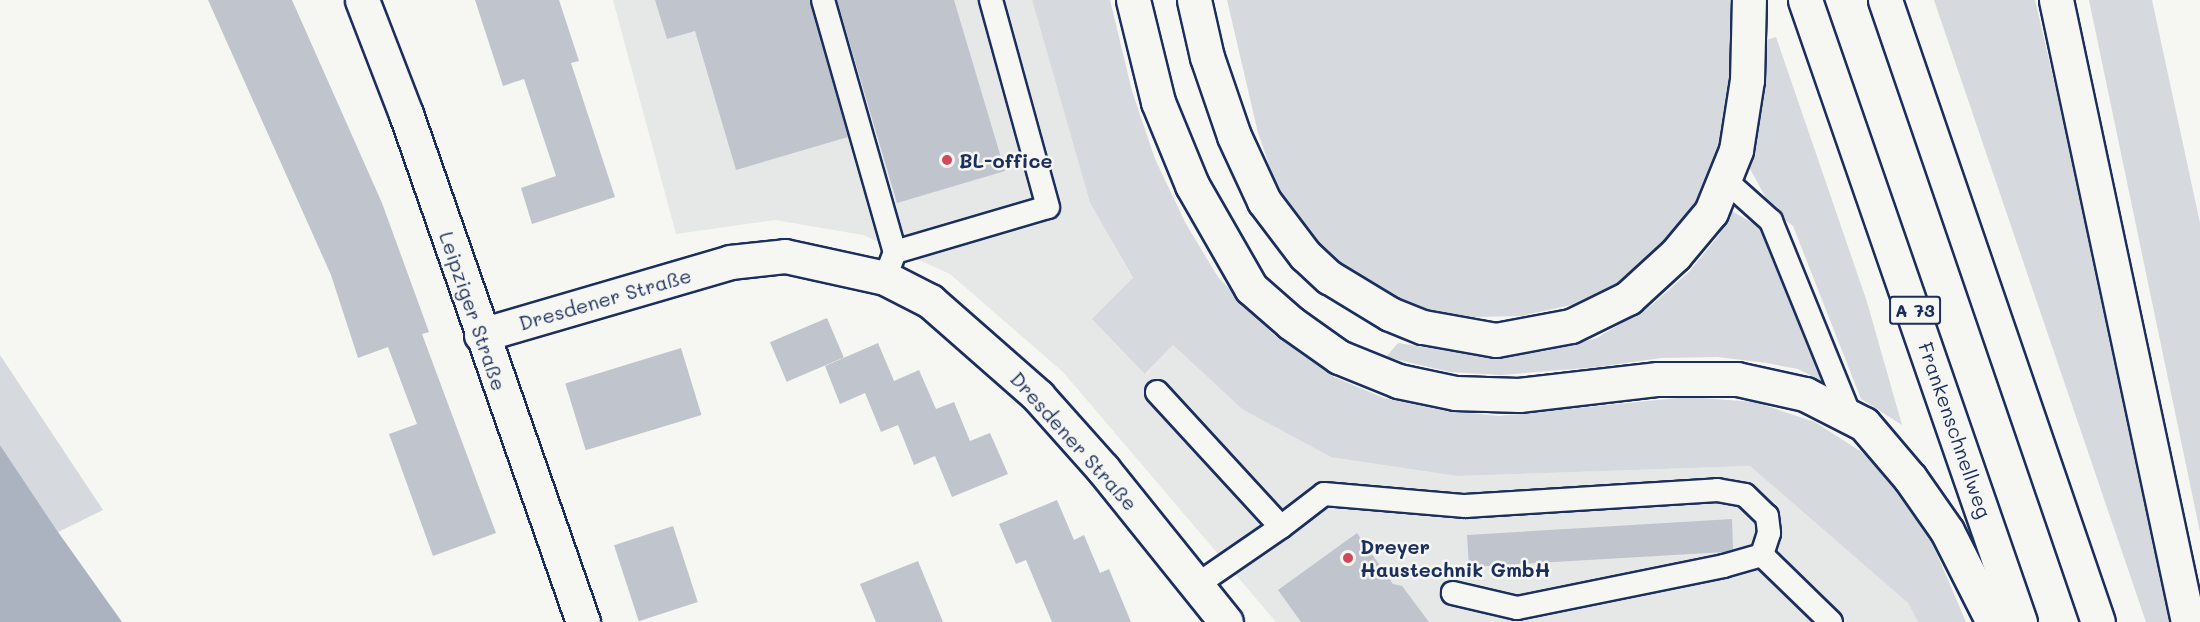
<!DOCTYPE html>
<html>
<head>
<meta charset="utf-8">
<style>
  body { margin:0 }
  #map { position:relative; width:2200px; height:622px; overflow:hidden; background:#f6f6f2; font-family:Mali,sans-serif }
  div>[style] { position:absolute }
  .built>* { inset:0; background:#e6e7e7 }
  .green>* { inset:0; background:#d6d9dd }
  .water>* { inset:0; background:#abb2c0 }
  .building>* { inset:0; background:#c0c4cd; transform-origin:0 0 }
  .roads { filter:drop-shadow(2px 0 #1b2f5e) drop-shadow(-2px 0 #1b2f5e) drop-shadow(0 2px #1b2f5e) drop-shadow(0 -2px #1b2f5e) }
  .service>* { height:22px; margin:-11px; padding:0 11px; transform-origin:11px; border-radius:11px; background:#f6f6f2 }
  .minor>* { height:33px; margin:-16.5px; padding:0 16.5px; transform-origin:16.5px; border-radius:16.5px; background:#f6f6f2 }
  .motorway>* { height:33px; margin:-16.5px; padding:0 16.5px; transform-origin:16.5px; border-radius:16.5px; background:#f6f6f2 }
  .dots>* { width:16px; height:16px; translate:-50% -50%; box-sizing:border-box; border:3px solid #f6f6f2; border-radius:50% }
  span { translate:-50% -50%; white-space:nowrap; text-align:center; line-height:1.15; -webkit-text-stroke:5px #f6f6f2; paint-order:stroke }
  .shield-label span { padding:2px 4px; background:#f6f6f2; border:2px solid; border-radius:4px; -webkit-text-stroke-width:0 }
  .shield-label { font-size:18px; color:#1b2f5e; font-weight:700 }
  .poi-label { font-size:20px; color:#1b2f5e; font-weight:700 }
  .left { translate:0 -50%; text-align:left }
  .street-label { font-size:20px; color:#1b2f5e }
</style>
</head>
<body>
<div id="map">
  <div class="built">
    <i style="clip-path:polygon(613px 0,1032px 0,1090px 203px,1133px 279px,1146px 374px,1173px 345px,1242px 409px,1458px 476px,1750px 466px,1908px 603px,1918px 622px,1276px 622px,1063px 372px,950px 274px,863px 235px,775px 220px,676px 234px)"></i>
  </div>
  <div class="green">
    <i style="clip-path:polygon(1032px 0,1110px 0,1132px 91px,1155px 159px,1186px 224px,1218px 277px,1273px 334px,1334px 377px,1384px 398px,1441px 410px,1499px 416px,1687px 397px,1755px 402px,1815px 422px,1863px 453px,1898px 487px,1930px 538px,1966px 622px,1918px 622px,1908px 603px,1750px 466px,1458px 476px,1331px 457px,1242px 409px,1173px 345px,1145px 374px,1092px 319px,1133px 278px,1090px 203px)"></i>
    <i style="clip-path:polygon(1227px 0,1733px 0,1734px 66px,1720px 150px,1696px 201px,1677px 228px,1638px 268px,1615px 284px,1571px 305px,1521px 316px,1474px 317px,1428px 310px,1383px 292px,1350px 272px,1322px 248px,1291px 208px,1276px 184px,1258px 133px)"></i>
    <i style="clip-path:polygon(1934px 0,2035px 0,2076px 175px,2171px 622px,2146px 622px)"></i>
    <i style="clip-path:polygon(2089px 0,2152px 0,2200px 223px,2200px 532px)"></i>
    <i style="clip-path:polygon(1776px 37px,1867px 302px,1902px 425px,1861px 399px,1793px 226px,1773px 211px,1748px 165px,1760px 113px,1766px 40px)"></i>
    <i style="clip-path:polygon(1730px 210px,1770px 233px,1826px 370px,1821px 381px,1798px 369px,1767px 363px,1717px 357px,1661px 358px,1598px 367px,1500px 375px,1450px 372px,1386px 357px,1398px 343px,1495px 358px,1546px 351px,1597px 338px,1653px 304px,1690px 271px,1719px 235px)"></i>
    <i style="clip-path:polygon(0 355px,103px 510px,58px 532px,0 445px)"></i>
  </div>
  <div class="water">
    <i style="clip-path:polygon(0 445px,58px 532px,122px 622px,0 622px)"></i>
  </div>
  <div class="building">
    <i style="clip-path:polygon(208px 0,292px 0,382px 203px,429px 332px,422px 334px,496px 533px,433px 556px,389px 434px,417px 424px,388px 347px,358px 358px,331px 275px)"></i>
    <i style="clip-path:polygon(475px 0,559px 0,579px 61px,571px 63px,615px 197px,532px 224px,521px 188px,556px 176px,524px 79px,503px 86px)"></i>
    <i style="clip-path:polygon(655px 0,810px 0,848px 137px,736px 170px,695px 31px,667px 39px)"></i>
    <i style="clip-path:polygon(837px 0,954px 0,1005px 171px,897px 203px)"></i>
    <i style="left:827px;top:318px;width:43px;height:62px;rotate:67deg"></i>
    <i style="clip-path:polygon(878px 343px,894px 381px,919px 370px,936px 409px,954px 402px,970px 441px,990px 433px,1008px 474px,952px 497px,935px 456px,914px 465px,898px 425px,881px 432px,865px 393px,840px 404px,825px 366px)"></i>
    <i style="left:681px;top:348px;width:70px;height:121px;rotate:73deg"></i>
    <i style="clip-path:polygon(1057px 500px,1074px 540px,1084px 535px,1100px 573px,1109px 569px,1131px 622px,1052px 622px,1026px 560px,1016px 564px,999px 524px)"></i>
    <i style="clip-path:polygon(1732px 519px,1733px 549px,1725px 552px,1469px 567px,1467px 535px)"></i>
    <i style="left:673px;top:526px;width:80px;height:62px;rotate:72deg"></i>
    <i style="clip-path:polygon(1357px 533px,1393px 584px,1402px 586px,1429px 622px,1301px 622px,1278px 590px)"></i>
    <i style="clip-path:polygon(918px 561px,943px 622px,876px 622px,860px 584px)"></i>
  </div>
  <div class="roads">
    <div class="service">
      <i style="left:823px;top:0;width:262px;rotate:74.1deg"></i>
      <i style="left:1724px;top:179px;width:63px;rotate:41.8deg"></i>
      <i style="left:1771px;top:221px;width:213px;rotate:67.9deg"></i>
      <i style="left:885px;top:278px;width:28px;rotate:-69deg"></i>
      <i style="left:895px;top:252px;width:159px;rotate:-16.4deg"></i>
      <i style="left:1048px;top:207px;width:215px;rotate:-105.4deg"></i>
      <i style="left:1157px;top:392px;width:183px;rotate:47.4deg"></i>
      <i style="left:1281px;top:527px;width:101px;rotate:145.5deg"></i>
      <i style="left:1281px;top:527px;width:54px;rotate:-37.5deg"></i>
      <i style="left:1324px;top:494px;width:142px;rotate:4.9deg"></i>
      <i style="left:1465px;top:506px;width:253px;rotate:-3.6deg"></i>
      <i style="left:1717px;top:490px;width:28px;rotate:10deg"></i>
      <i style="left:1745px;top:495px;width:30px;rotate:44deg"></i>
      <i style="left:1767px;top:516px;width:17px;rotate:83deg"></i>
      <i style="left:1769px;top:533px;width:23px;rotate:108deg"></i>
      <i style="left:1762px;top:555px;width:40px;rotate:164deg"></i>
      <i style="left:1724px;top:566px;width:211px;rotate:168.5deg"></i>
      <i style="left:1517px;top:608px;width:66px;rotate:-166.8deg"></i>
      <i style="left:1762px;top:555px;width:96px;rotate:44.2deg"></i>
    </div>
    <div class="minor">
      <i style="left:362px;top:0;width:122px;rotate:68.9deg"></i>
      <i style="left:406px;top:114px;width:538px;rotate:70.79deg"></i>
      <i style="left:481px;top:335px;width:259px;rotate:-16.3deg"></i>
      <i style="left:730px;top:262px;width:55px;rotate:-6.2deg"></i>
      <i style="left:785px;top:256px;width:102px;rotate:12.4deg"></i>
      <i style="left:885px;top:278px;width:51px;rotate:27.1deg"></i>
      <i style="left:930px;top:301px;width:144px;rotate:41.3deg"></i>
      <i style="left:1038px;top:396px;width:98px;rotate:48.3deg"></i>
      <i style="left:1103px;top:469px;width:196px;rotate:51.2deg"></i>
    </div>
    <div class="motorway">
      <i style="left:1133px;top:0;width:105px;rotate:76.2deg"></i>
      <i style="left:1158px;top:102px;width:90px;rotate:67.7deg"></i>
      <i style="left:1192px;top:185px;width:119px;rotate:60.2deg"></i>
      <i style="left:1251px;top:288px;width:53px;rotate:41.2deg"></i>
      <i style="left:1291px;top:323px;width:59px;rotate:35.3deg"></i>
      <i style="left:1339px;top:357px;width:64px;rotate:22.1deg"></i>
      <i style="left:1398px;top:381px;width:58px;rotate:11.9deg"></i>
      <i style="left:1455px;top:393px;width:64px;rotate:1.8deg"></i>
      <i style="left:1519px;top:395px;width:140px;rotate:-6.6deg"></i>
      <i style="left:1658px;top:379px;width:79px"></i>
      <i style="left:1737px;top:379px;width:70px;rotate:12.4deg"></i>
      <i style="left:1805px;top:394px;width:66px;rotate:27deg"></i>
      <i style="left:1864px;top:424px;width:71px;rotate:49.6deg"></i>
      <i style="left:1910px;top:478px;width:65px;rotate:55.1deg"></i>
      <i style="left:1947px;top:531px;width:102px;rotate:63.2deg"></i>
      <i style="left:1194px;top:0;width:58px;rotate:77.2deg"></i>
      <i style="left:1207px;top:57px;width:83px;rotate:71.1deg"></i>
      <i style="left:1234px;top:136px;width:72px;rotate:65.2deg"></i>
      <i style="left:1264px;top:201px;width:68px;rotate:52.8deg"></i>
      <i style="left:1305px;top:255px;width:33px;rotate:43deg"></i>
      <i style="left:1329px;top:277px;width:71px;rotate:31.2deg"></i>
      <i style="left:1390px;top:314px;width:35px;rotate:22deg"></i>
      <i style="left:1423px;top:327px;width:74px;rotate:10.1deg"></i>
      <i style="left:1496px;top:340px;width:76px;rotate:-10.6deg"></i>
      <i style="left:1571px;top:326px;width:64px;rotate:-26.2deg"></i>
      <i style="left:1628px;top:298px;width:64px;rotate:-42.5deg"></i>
      <i style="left:1675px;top:255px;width:56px;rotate:-50.1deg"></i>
      <i style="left:1711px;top:212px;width:67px;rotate:-68deg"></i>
      <i style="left:1736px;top:150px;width:71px;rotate:-81.1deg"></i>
      <i style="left:1747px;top:80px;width:80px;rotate:-88.6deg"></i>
      <i style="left:1805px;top:0;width:658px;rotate:70.93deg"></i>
      <i style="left:1885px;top:0;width:657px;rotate:71.1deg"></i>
      <i style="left:2056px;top:0;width:636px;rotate:78.02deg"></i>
    </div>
  </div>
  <div class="dots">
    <i style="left:947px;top:160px;background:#d1495b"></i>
    <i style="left:1348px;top:558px;background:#d1495b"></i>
  </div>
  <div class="shield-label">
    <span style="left:1915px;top:310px">A 73</span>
  </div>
  <div class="poi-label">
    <span class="left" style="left:959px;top:160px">BL-office</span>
    <span class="left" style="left:1360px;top:558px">Dreyer<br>Haustechnik GmbH</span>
  </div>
  <div class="street-label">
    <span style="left:605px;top:299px;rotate:-16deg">Dresdener Straße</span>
    <span style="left:473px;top:311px;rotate:71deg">Leipziger Straße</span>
    <span style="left:1955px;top:430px;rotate:71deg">Frankenschnellweg</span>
    <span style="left:1074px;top:441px;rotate:48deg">Dresdener Straße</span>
  </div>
</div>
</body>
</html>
